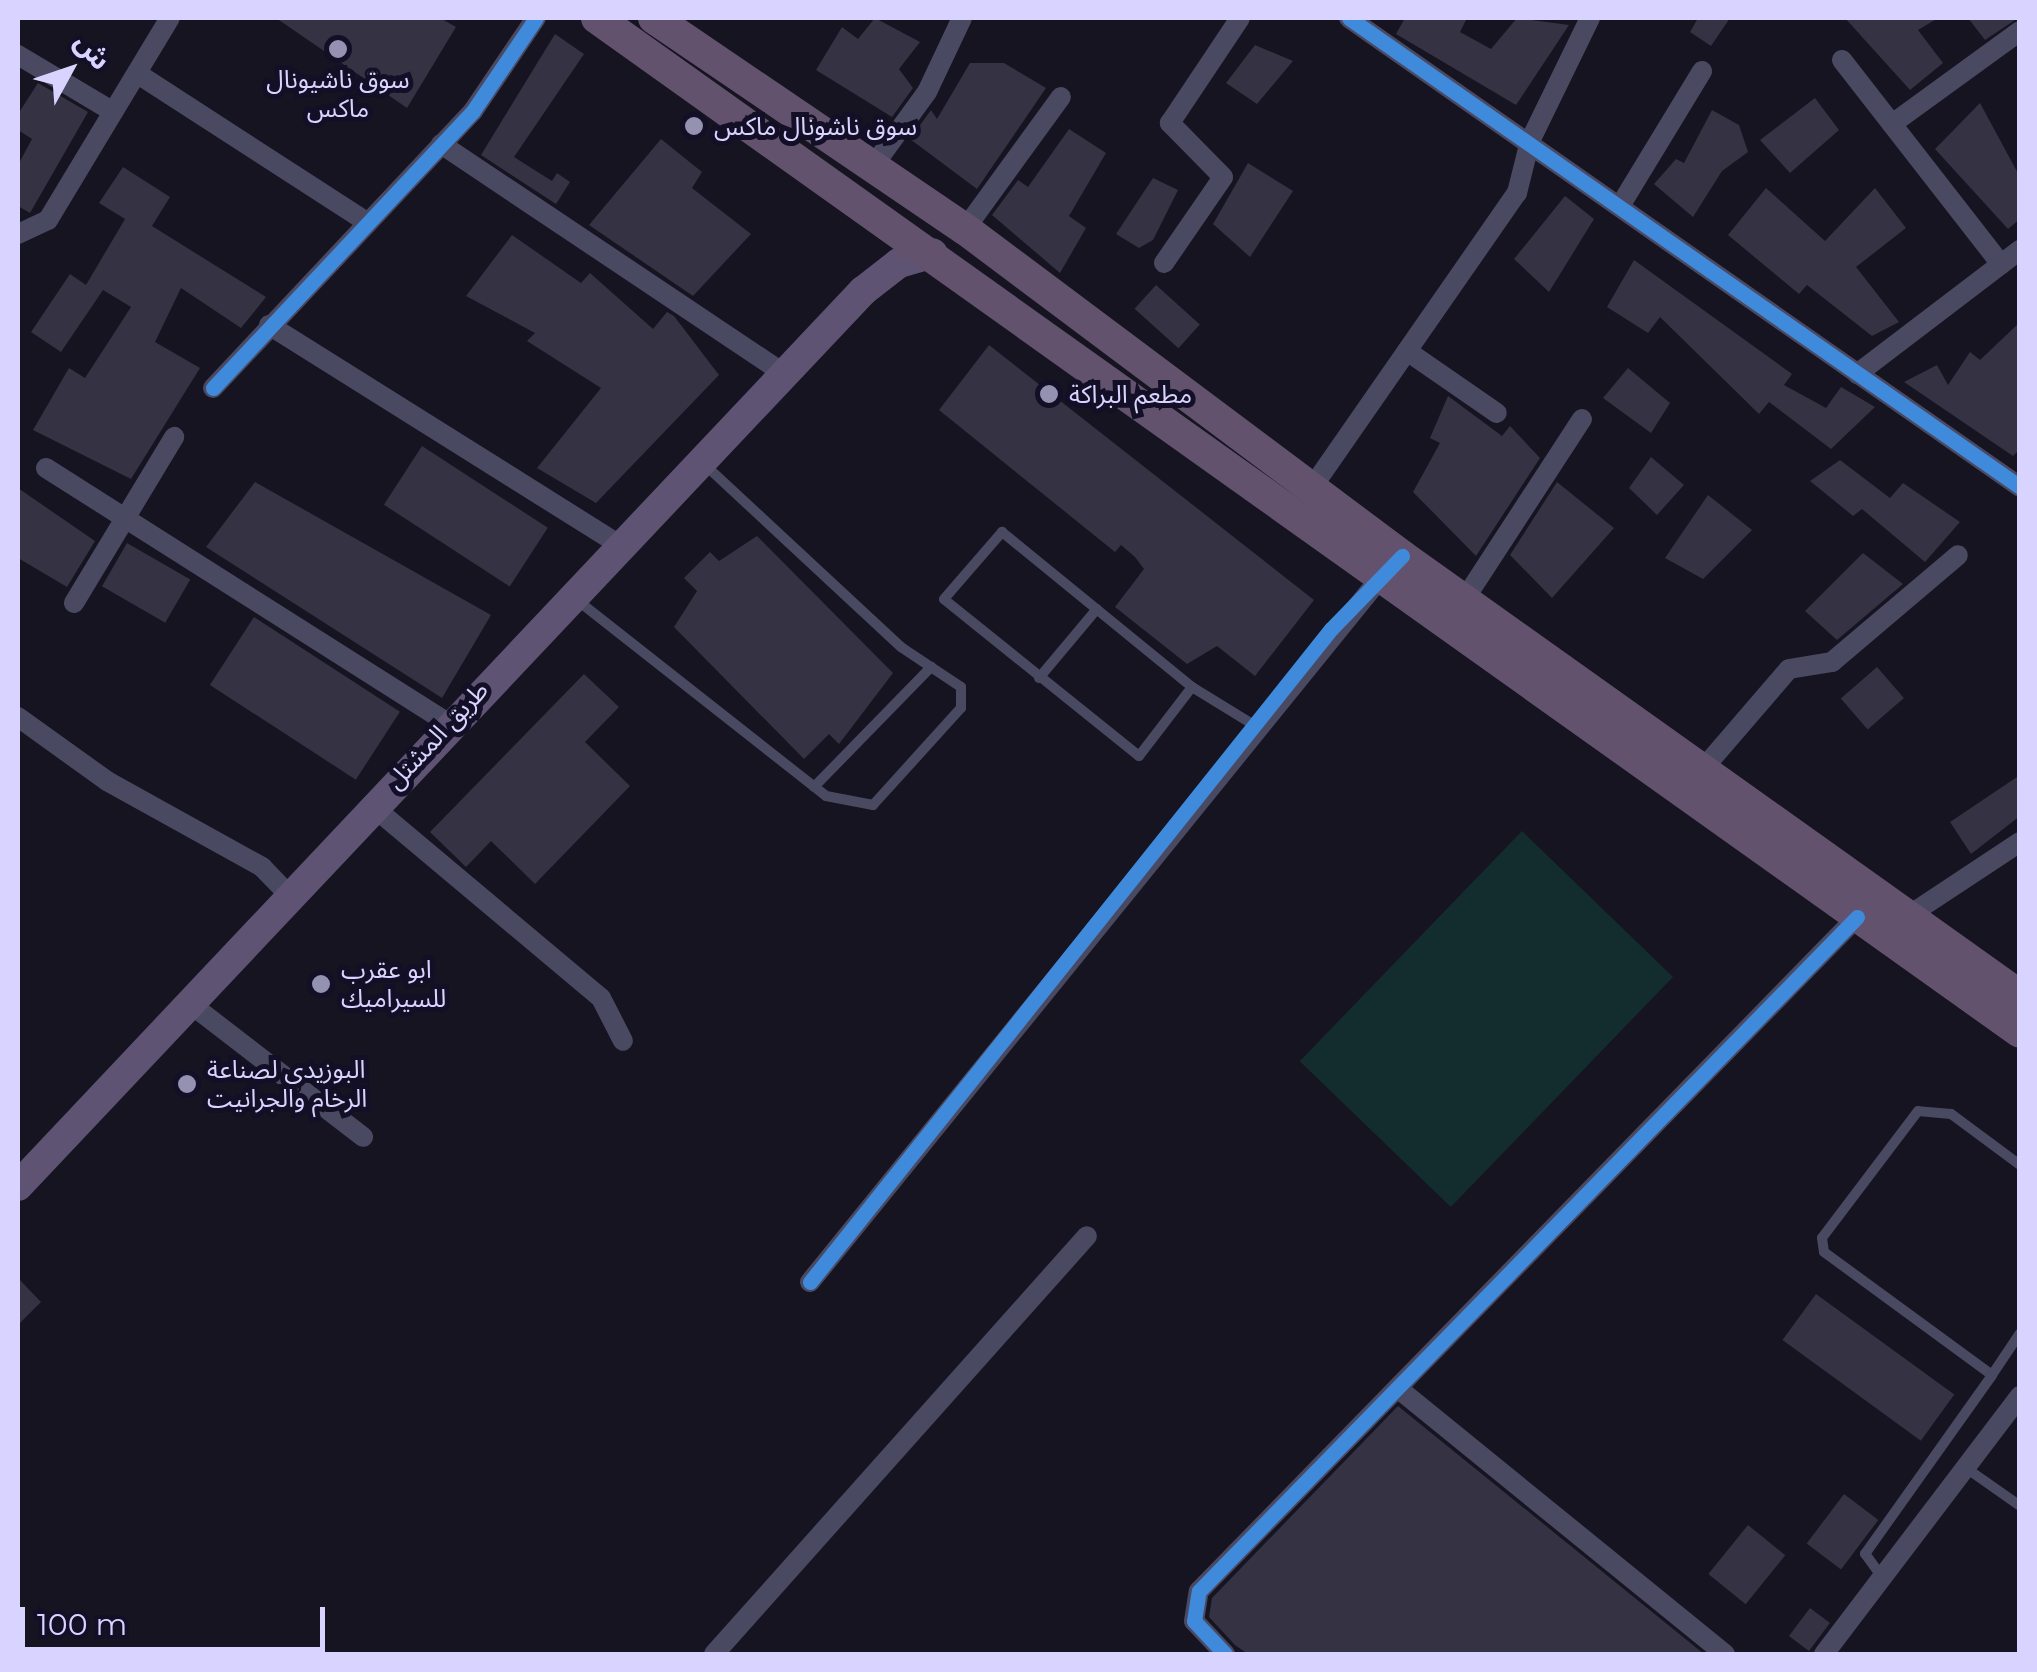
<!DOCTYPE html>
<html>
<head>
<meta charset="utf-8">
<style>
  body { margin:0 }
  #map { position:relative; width:2037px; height:1672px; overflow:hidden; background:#161421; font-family:Montserrat,"Noto Sans Arabic",sans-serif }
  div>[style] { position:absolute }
  .green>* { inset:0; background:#132c2d; transform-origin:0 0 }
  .building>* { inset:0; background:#343243; transform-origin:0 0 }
  .service>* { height:10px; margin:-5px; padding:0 5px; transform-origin:5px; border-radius:5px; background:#4a4962 }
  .minor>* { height:20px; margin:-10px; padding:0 10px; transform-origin:10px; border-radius:10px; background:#4a4962 }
  .primary>* { height:30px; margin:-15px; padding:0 15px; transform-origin:15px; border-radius:15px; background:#5e5373 }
  .trunk>* { height:32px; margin:-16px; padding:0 16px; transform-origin:16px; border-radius:16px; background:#62526e }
  .cycleway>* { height:15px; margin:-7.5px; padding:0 7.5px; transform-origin:7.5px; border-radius:7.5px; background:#408adc }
  .dots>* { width:28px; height:28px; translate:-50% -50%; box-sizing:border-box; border:5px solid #130f26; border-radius:50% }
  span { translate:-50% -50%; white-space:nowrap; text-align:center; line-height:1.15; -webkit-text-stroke:10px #130f26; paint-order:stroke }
  .poi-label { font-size:25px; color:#d9d4ff }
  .left { translate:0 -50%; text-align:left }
  .street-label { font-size:25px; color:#d9d4ff }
  .frame { position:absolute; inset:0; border:20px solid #d9d4ff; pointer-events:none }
  .north { position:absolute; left:20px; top:20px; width:100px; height:100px; -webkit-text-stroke:8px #130f26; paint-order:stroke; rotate:50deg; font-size:28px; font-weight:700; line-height:40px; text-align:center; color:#d9d4ff }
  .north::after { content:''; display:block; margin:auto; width:35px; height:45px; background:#d9d4ff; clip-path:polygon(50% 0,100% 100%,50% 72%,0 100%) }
  .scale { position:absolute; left:20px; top:1607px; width:305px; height:45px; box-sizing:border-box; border:5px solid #d9d4ff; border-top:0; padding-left:12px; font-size:30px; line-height:35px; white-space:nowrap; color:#d9d4ff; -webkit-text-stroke:8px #130f26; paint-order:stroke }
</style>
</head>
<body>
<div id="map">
  <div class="green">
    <i style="left:1522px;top:831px;width:210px;height:320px;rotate:44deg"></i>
  </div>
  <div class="building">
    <i style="clip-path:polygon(276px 18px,440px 18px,456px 27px,407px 108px)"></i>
    <i style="clip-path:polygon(875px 18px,920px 42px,899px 69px,913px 88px,892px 117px,816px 70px,842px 27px,858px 39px)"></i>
    <i style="clip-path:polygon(1405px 18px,1467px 18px,1460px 32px,1491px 49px,1517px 18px,1569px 25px,1516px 105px,1396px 34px)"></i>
    <i style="clip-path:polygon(1698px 18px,1730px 18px,1711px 46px,1690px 32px)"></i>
    <i style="clip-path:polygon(1845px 18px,1938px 18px,1918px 30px,1943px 63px,1910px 90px)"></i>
    <i style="clip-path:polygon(1968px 18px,2018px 18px,1985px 40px)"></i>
    <i style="clip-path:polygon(555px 34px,584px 54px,514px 157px,552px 181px,557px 173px,570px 182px,556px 204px,481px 155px)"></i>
    <i style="clip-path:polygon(1255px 45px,1293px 61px,1257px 104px,1226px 83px)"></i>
    <i style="clip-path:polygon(970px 63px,1004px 63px,1046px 88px,977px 189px,910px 139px,931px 110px,937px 119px)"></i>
    <i style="clip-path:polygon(38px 83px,88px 112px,30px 213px,18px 206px,18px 165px,32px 139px,18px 130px,18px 114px)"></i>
    <i style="clip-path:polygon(1815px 98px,1839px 130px,1790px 173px,1760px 140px)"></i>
    <i style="clip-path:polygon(1980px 103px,2020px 177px,2020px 219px,2008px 229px,1935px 149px)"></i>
    <i style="clip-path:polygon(1712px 110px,1739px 125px,1748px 152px,1722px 171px,1693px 217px,1654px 184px,1676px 159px,1684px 163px)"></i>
    <i style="clip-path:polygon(1069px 129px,1106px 153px,1069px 216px,1086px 228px,1060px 273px,992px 215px,1018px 180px,1028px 187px)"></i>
    <i style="clip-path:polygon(661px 139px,702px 172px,692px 188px,751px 234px,693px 296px,589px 225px)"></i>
    <i style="clip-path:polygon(1248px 163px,1293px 191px,1250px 257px,1213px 224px)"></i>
    <i style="clip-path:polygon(123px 167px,170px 197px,152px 226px,266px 297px,241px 328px,181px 288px,155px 342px,200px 368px,131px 479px,33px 430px,69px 368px,85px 378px,131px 307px,103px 290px,61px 352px,31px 332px,70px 274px,86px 285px,125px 219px,99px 203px)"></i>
    <i style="clip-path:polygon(1153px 178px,1178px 190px,1153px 240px,1139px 248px,1116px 234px)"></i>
    <i style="clip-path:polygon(1766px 188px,1825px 241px,1875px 188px,1906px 228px,1856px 267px,1899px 322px,1872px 336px,1807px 285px,1799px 294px,1728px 235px)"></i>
    <i style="clip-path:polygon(1565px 196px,1594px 219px,1549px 292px,1514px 259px)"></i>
    <i style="clip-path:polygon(512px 235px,581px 283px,590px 273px,653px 329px,667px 312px,674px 316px,719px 375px,596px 503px,537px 468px,601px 388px,527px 341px,535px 333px,466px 296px)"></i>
    <i style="clip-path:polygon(1634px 260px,1792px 374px,1784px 385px,1826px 408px,1841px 387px,1875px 407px,1831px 449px,1769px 402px,1759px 414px,1660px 317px,1648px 333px,1607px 307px)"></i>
    <i style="left:1156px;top:285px;width:59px;height:32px;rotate:42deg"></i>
    <i style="clip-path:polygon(2020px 322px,2020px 449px,2013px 456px,1904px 382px,1937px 365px,1948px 385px,1970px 352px,1980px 360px)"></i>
    <i style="clip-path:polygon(989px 345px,1314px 600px,1255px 676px,1217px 646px,1187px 664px,1115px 607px,1144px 569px,1135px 557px,1121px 545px,1115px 552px,939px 410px)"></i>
    <i style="clip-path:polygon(1628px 368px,1670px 403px,1651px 433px,1603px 398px)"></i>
    <i style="clip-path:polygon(1448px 396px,1502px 436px,1510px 426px,1540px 458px,1476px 556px,1413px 492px,1440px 443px,1430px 438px)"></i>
    <i style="left:422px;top:446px;width:150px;height:70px;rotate:33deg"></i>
    <i style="clip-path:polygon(1651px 457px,1684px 485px,1657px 515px,1629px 488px)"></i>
    <i style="clip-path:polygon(1840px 460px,1890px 498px,1903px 483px,1960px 522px,1925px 562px,1862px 509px,1853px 516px,1810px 481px)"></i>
    <i style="clip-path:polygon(255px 482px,491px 615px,442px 698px,206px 547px)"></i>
    <i style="clip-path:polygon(1557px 482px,1614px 528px,1552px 598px,1510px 555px)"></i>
    <i style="clip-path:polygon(18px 488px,95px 541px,67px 587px,18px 558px)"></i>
    <i style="clip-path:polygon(1708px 495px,1752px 530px,1703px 579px,1665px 558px)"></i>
    <i style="clip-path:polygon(757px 536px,893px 673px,839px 744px,829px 734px,804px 759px,674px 627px,697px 591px,684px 578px,710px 552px,719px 561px)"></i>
    <i style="left:127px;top:543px;width:73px;height:50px;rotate:30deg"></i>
    <i style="clip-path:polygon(1863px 553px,1903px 584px,1837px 640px,1805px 611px)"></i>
    <i style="left:254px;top:617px;width:174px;height:81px;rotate:33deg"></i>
    <i style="left:1877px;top:667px;width:41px;height:48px;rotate:49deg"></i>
    <i style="clip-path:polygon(584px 674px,619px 707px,585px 742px,630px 786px,535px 884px,491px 841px,466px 867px,430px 832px)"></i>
    <i style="clip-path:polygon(2020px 775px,2020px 816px,1971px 854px,1950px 822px)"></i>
    <i style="clip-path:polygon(18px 1278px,41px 1302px,18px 1325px)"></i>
    <i style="left:1816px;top:1294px;width:171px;height:57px;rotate:36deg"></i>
    <i style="clip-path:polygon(1398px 1406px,1704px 1654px,1248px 1654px,1235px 1645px,1209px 1617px,1212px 1598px)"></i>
    <i style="left:1844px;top:1494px;width:43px;height:62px;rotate:37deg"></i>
    <i style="left:1748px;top:1525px;width:48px;height:63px;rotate:39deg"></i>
    <i style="left:1810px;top:1608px;width:25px;height:35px;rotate:37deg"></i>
  </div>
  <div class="service">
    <i style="left:577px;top:600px;width:317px;rotate:38.2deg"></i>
    <i style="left:826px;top:796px;width:48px;rotate:10.8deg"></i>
    <i style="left:873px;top:805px;width:131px;rotate:-47.8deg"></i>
    <i style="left:961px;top:708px;width:21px;rotate:-90deg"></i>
    <i style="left:961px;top:687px;width:72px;rotate:-146.3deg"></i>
    <i style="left:901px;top:647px;width:269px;rotate:-137.1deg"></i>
    <i style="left:1039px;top:678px;width:90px;rotate:-50deg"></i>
    <i style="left:1192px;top:687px;width:87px;rotate:127.5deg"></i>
    <i style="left:1139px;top:756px;width:250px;rotate:-141.2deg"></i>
    <i style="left:944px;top:599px;width:89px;rotate:-49.1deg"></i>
    <i style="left:1002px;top:532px;width:245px;rotate:39.2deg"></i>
    <i style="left:1192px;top:687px;width:76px;rotate:31.6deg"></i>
    <i style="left:814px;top:787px;width:168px;rotate:-45.7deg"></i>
    <i style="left:2020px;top:1165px;width:86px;rotate:-143.5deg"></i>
    <i style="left:1951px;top:1114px;width:33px;rotate:-175deg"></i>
    <i style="left:1918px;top:1111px;width:159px;rotate:127.1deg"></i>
    <i style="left:1822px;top:1238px;width:14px;rotate:82deg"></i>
    <i style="left:1824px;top:1252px;width:208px;rotate:36.2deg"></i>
    <i style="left:1992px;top:1375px;width:50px;rotate:-56.3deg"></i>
    <i style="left:1966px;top:1468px;width:66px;rotate:35.1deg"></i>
    <i style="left:1882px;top:1577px;width:29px;rotate:-126deg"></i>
    <i style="left:1865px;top:1554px;width:219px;rotate:-54.6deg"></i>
  </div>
  <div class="minor">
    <i style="left:1349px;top:18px;width:819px;rotate:34.95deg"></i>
    <i style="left:18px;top:55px;width:109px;rotate:30.8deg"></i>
    <i style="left:1842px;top:60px;width:259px;rotate:52.1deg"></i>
    <i style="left:138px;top:74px;width:269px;rotate:32.9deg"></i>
    <i style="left:1892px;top:124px;width:158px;rotate:-36deg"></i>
    <i style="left:441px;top:144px;width:415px;rotate:33.8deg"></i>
    <i style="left:871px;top:169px;width:95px;rotate:-54deg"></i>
    <i style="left:927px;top:92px;width:82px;rotate:-64.7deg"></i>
    <i style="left:1620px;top:206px;width:158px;rotate:-58.7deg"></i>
    <i style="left:965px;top:229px;width:163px;rotate:-54deg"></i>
    <i style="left:18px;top:234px;width:33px;rotate:-25deg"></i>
    <i style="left:48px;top:220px;width:236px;rotate:-58.9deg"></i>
    <i style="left:1164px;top:263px;width:104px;rotate:-55.5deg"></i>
    <i style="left:1223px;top:177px;width:76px;rotate:-134.5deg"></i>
    <i style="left:1170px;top:123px;width:126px;rotate:-56.3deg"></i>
    <i style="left:269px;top:325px;width:410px;rotate:32.1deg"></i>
    <i style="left:1407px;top:351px;width:109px;rotate:34.6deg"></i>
    <i style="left:1857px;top:374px;width:205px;rotate:-37.3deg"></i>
    <i style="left:213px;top:388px;width:380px;rotate:-46.8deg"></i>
    <i style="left:473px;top:111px;width:112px;rotate:-55.9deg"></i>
    <i style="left:46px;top:468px;width:476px;rotate:32.4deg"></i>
    <i style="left:1311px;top:489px;width:361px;rotate:-55.2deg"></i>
    <i style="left:1517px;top:193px;width:54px;rotate:-76deg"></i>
    <i style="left:1530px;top:141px;width:137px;rotate:-64deg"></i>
    <i style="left:1464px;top:600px;width:216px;rotate:-56.9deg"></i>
    <i style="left:74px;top:603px;width:194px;rotate:-58.9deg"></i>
    <i style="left:18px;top:717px;width:110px;rotate:35.7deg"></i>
    <i style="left:107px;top:781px;width:177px;rotate:29deg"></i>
    <i style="left:262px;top:867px;width:37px;rotate:46deg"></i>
    <i style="left:1702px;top:770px;width:133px;rotate:-49.3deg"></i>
    <i style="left:1789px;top:669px;width:44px;rotate:-9.2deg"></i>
    <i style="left:1832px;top:662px;width:165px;rotate:-40.3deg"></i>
    <i style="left:371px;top:805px;width:300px;rotate:40deg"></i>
    <i style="left:601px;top:998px;width:48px;rotate:62.9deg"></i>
    <i style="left:1908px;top:916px;width:134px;rotate:-33.5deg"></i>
    <i style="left:188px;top:1002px;width:221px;rotate:37.6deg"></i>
    <i style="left:810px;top:1282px;width:915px;rotate:-50.99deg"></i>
    <i style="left:1400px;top:1390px;width:419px;rotate:39.1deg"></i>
    <i style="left:714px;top:1654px;width:560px;rotate:-48.26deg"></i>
    <i style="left:1225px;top:1654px;width:45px;rotate:-133.2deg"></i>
    <i style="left:1194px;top:1621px;width:30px;rotate:-81deg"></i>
    <i style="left:1199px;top:1591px;width:942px;rotate:-45.69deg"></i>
    <i style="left:1824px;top:1654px;width:324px;rotate:-52.8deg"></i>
  </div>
  <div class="primary">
    <i style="left:18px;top:1186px;width:1231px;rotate:-46.65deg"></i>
    <i style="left:863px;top:291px;width:46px;rotate:-37.9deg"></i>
    <i style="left:899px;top:263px;width:35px;rotate:-16deg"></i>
  </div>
  <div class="trunk">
    <i style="left:597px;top:18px;width:1747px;rotate:35.47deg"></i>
    <i style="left:654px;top:18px;width:376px;rotate:34.2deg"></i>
    <i style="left:965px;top:229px;width:546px;rotate:36.81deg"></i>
    <i style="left:1402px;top:556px;width:759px;rotate:35.45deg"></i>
  </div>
  <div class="cycleway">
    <i style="left:1349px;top:18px;width:819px;rotate:34.95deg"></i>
    <i style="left:213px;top:388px;width:380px;rotate:-46.8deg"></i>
    <i style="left:473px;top:111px;width:112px;rotate:-55.9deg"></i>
    <i style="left:810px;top:1282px;width:835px;rotate:-51.42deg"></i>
    <i style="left:1331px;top:629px;width:102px;rotate:-45.8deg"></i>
    <i style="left:1225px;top:1654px;width:45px;rotate:-133.2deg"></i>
    <i style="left:1194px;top:1621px;width:30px;rotate:-81deg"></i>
    <i style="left:1199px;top:1591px;width:942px;rotate:-45.69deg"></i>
  </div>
  <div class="dots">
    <i style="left:338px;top:49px;background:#9591b1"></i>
    <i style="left:694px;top:126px;background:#9591b1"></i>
    <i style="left:1049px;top:394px;background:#9591b1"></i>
    <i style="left:321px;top:984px;background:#9591b1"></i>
    <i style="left:187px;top:1084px;background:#9591b1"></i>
  </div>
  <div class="poi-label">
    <span style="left:338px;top:94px">سوق ناشيونال<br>ماكس</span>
    <span class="left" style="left:714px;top:126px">سوق ناشونال ماكس</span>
    <span class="left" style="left:1069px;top:394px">مطعم البراكة</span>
    <span class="left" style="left:341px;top:984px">ابو عقرب<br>للسيراميك</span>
    <span class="left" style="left:207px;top:1084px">البوزيدي لصناعة<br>الرخام والجرانيت</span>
  </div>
  <div class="street-label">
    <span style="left:437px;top:735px;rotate:-47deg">طريق المشتل</span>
  </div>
  <div class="frame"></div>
  <div class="north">ش</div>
  <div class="scale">100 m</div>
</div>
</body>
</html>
